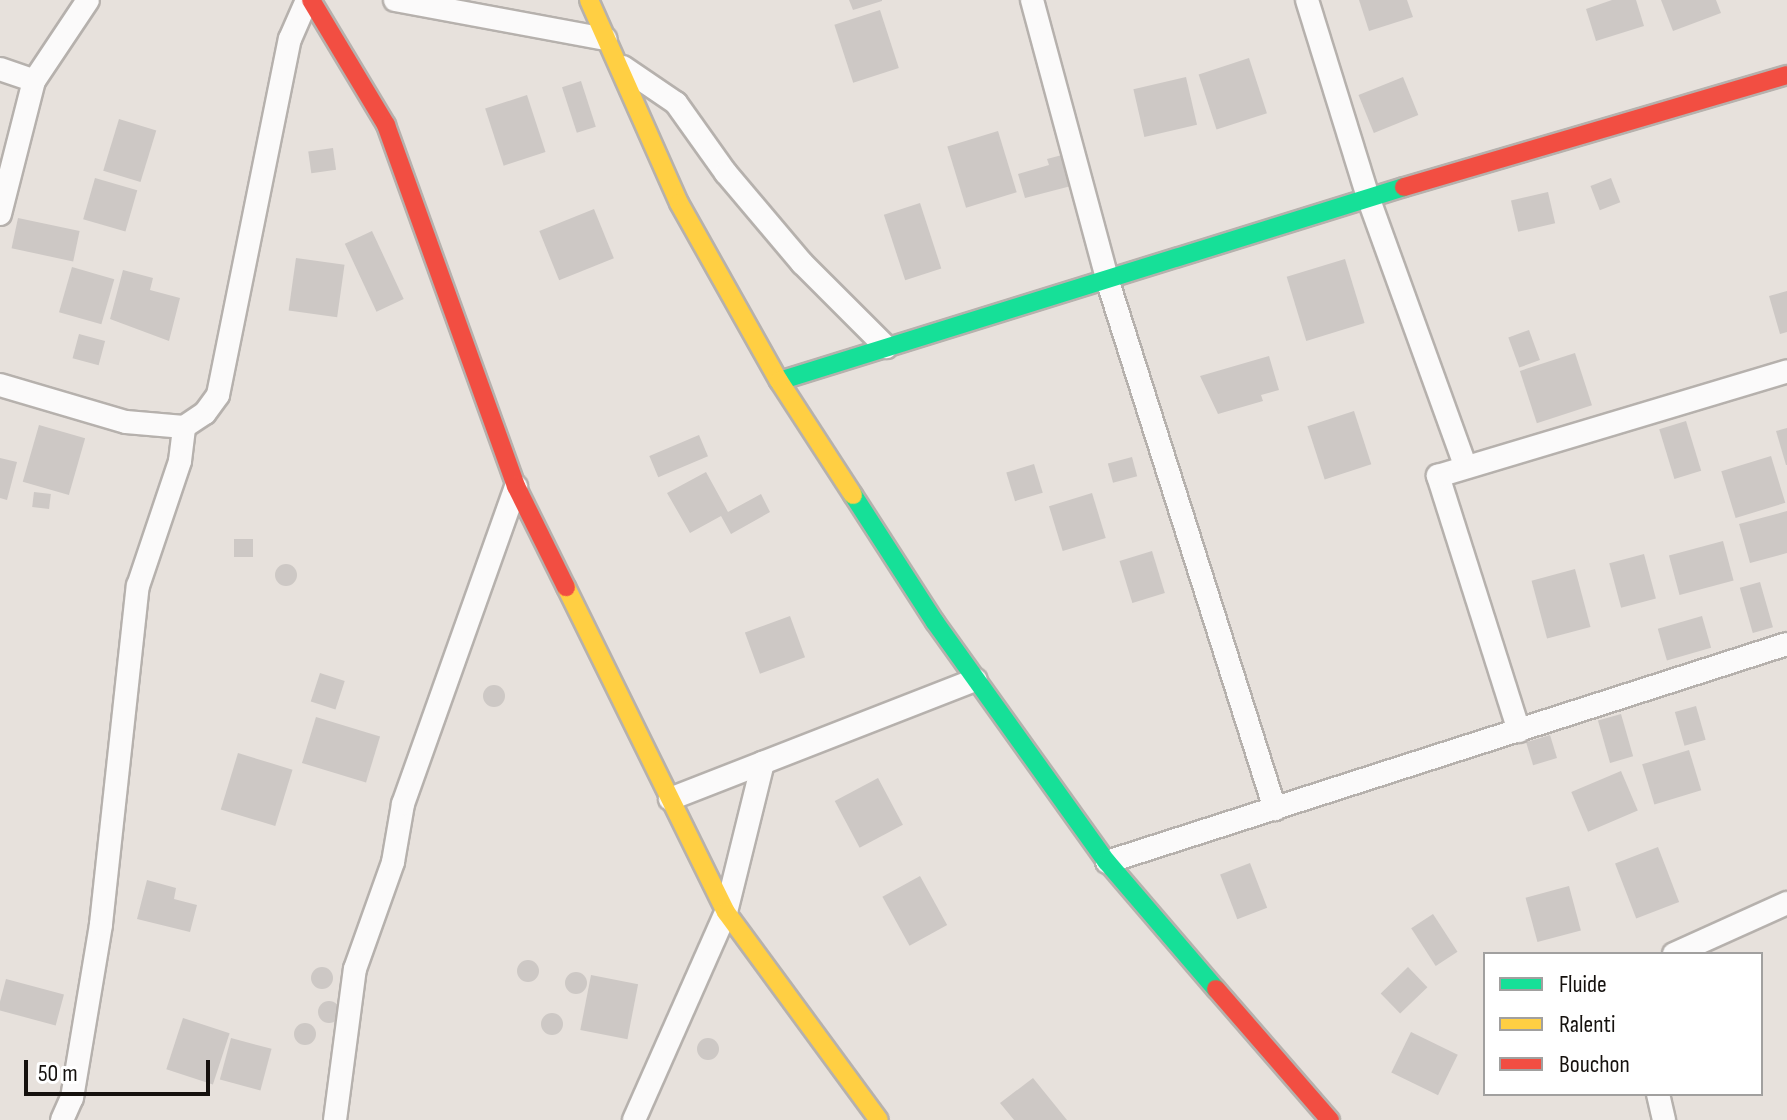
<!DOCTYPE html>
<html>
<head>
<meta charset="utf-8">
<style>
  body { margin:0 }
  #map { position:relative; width:1787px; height:1120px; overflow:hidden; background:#e7e1dc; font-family:"Sofia Sans Condensed",sans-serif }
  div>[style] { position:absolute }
  .building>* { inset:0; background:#cdc8c5; transform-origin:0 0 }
  .round { border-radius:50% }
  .roads { filter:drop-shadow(2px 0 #b6b1ad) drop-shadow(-2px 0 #b6b1ad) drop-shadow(0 2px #b6b1ad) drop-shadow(0 -2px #b6b1ad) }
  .street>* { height:22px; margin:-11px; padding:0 11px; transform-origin:11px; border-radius:11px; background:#fbfafa }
  .fast>* { height:18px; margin:-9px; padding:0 9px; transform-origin:9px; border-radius:9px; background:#16e098 }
  .slow>* { height:18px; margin:-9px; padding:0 9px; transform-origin:9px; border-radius:9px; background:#ffcf43 }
  .jam>* { height:18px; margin:-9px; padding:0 9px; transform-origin:9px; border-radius:9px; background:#f24e42 }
  span { translate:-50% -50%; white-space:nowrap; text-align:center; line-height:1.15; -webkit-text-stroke:7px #fff; paint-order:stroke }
  .legend { position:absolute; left:1483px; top:952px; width:280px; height:144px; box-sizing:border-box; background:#fff; border:2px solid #a1a09f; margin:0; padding:10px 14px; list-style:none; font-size:24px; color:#15110e }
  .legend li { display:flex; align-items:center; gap:16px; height:40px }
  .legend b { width:40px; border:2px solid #a1a09f }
  .scale { position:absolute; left:24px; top:1060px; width:186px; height:36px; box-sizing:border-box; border:4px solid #15110e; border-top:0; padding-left:10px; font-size:24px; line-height:28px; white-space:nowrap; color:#15110e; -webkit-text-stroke:6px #fff; paint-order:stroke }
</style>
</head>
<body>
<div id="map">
  <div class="building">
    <i style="clip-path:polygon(849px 0,882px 0,882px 1px,853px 10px)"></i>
    <i style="clip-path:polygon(1359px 0,1407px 0,1413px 17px,1369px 31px)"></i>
    <i style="clip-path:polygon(1612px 0,1636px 0,1644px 26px,1596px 41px,1586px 9px)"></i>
    <i style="clip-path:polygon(1661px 0,1716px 0,1721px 13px,1673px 31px)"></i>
    <i style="left:880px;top:10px;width:61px;height:48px;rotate:72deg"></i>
    <i style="left:1249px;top:58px;width:58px;height:53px;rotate:72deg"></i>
    <i style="left:1186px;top:77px;width:49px;height:54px;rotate:77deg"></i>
    <i style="left:1403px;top:77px;width:41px;height:48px;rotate:68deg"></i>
    <i style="left:581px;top:81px;width:48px;height:20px;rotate:72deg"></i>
    <i style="left:527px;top:95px;width:60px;height:44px;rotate:72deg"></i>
    <i style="left:119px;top:119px;width:39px;height:54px;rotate:17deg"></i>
    <i style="left:998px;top:131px;width:64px;height:53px;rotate:73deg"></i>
    <i style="left:333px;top:148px;width:22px;height:25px;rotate:82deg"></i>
    <i style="clip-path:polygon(1062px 155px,1071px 186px,1025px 198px,1018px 174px,1049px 165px,1047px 159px)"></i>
    <i style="left:95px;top:178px;width:44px;height:43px;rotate:16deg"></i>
    <i style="left:1611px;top:178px;width:26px;height:22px;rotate:69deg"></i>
    <i style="left:1548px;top:192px;width:32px;height:38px;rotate:77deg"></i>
    <i style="left:920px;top:203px;width:69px;height:38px;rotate:72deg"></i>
    <i style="left:594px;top:209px;width:53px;height:59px;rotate:68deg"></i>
    <i style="left:18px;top:218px;width:63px;height:31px;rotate:12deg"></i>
    <i style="left:372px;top:231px;width:75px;height:30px;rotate:65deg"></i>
    <i style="left:296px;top:258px;width:49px;height:53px;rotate:8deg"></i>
    <i style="left:1345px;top:259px;width:67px;height:61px;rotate:73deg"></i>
    <i style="left:72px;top:267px;width:44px;height:47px;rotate:16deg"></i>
    <i style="clip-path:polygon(123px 270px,153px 278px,150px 290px,180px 298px,169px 341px,110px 319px)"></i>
    <i style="clip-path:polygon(1787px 291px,1787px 332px,1780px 334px,1769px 296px)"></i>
    <i style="left:1529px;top:330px;width:32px;height:22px;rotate:70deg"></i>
    <i style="left:79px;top:334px;width:27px;height:25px;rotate:15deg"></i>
    <i style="left:1575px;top:353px;width:55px;height:58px;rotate:72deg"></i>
    <i style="clip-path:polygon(1269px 356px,1279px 390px,1261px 395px,1263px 401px,1218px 414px,1200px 376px)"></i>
    <i style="left:1354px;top:411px;width:56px;height:49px;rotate:72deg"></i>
    <i style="left:1686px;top:421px;width:52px;height:28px;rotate:73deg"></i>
    <i style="left:39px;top:425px;width:48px;height:59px;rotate:16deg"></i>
    <i style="clip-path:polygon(1787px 428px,1787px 465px,1786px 465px,1776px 431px)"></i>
    <i style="left:699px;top:435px;width:23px;height:54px;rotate:67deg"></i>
    <i style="left:1771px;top:456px;width:49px;height:52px;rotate:73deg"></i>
    <i style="left:1132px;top:457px;width:20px;height:25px;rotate:75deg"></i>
    <i style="clip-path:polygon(0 458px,17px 462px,7px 500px,0 498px)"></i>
    <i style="left:1034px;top:464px;width:30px;height:29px;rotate:73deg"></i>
    <i style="clip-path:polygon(706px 472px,728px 512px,761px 494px,770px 512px,731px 534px,721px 516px,690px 533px,667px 493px)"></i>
    <i style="left:34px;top:492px;width:17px;height:15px;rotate:7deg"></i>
    <i style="left:1092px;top:493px;width:47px;height:45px;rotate:73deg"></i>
    <i style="clip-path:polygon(1787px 511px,1787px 553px,1750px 563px,1739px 524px)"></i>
    <i style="left:253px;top:539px;width:18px;height:19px;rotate:90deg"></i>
    <i style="left:1723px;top:541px;width:41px;height:56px;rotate:75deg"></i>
    <i style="left:1152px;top:551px;width:44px;height:34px;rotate:73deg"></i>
    <i style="left:1644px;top:554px;width:46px;height:36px;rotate:75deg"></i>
    <i class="round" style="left:275px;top:564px;width:22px;height:22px"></i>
    <i style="left:1575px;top:569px;width:60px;height:45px;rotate:75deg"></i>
    <i style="left:1760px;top:582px;width:47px;height:21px;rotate:74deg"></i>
    <i style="left:790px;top:616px;width:44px;height:48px;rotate:70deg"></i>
    <i style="left:1702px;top:616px;width:33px;height:46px;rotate:74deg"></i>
    <i style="left:320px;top:673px;width:26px;height:30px;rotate:18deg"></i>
    <i class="round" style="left:483px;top:685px;width:22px;height:22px"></i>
    <i style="left:1696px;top:706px;width:35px;height:22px;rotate:74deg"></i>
    <i style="left:1621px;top:714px;width:44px;height:24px;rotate:74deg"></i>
    <i style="left:316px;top:717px;width:67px;height:48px;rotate:17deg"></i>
    <i style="left:1550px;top:735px;width:24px;height:25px;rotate:73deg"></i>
    <i style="left:1689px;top:750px;width:42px;height:49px;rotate:73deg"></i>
    <i style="left:238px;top:753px;width:57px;height:59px;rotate:17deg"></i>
    <i style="left:1621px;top:771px;width:43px;height:54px;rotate:67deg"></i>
    <i style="left:878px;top:778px;width:53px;height:49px;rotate:62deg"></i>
    <i style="left:1658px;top:847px;width:59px;height:46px;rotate:69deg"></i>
    <i style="left:1250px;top:863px;width:48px;height:32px;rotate:69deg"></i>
    <i style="left:920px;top:876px;width:56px;height:43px;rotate:61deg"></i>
    <i style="clip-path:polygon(147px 880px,176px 888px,174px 899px,197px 905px,190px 932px,137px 919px)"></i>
    <i style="left:1569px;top:886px;width:46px;height:45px;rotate:75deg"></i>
    <i style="left:1433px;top:914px;width:45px;height:26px;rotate:57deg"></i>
    <i class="round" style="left:517px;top:960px;width:22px;height:22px"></i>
    <i style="left:1408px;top:967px;width:28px;height:38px;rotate:46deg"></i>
    <i class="round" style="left:311px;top:967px;width:22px;height:22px"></i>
    <i class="round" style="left:565px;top:972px;width:22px;height:22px"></i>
    <i style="left:591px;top:975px;width:48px;height:56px;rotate:11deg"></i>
    <i style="left:6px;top:979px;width:60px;height:32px;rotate:15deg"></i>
    <i class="round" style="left:318px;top:1001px;width:22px;height:22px"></i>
    <i class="round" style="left:541px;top:1013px;width:22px;height:22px"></i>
    <i style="left:183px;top:1018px;width:49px;height:54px;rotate:18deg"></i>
    <i class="round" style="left:294px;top:1023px;width:22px;height:22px"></i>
    <i style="left:1411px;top:1032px;width:52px;height:45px;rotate:26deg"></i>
    <i style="left:231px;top:1038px;width:42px;height:43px;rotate:15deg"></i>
    <i class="round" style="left:697px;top:1038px;width:22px;height:22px"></i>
    <i style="clip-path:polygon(1033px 1078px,1067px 1120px,1014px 1120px,1000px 1103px)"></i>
  </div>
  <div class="roads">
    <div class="street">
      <i style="left:395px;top:0;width:214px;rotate:10.5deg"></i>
      <i style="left:1032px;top:0;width:292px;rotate:74.9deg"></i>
      <i style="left:1108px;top:282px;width:553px;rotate:72.42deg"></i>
      <i style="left:1307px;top:0;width:206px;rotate:72.8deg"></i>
      <i style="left:1368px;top:197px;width:287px;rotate:70.1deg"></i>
      <i style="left:623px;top:67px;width:64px;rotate:34.2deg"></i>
      <i style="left:676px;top:103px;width:86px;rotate:54.5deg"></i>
      <i style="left:726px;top:173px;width:118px;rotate:49.8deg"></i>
      <i style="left:802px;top:263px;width:119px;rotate:45deg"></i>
      <i style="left:0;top:69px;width:36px;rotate:19deg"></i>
      <i style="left:0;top:214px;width:137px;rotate:-75.7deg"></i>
      <i style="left:34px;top:81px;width:97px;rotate:-56.3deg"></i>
      <i style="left:0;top:385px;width:131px;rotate:16.4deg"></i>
      <i style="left:126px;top:422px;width:58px;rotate:4.9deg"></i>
      <i style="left:184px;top:427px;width:25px;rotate:-34deg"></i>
      <i style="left:205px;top:413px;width:22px;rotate:-54deg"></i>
      <i style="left:218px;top:395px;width:363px;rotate:-78.6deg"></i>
      <i style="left:290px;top:39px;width:43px;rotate:-66.4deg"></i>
      <i style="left:1519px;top:731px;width:268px;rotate:-107.6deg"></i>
      <i style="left:1438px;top:476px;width:364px;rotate:-16.7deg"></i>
      <i style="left:670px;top:799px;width:328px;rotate:-21.3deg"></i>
      <i style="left:1107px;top:862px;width:714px;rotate:-17.78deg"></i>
      <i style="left:1674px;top:954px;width:124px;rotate:-24.3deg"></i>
      <i style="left:1658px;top:1094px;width:27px;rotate:77deg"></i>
      <i style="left:62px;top:1120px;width:24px;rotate:-66deg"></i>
      <i style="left:72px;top:1098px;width:176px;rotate:-80.5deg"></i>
      <i style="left:101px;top:924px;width:340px;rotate:-83.8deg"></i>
      <i style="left:138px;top:586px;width:132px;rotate:-71.4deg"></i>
      <i style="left:180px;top:461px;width:34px;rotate:-83deg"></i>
      <i style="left:335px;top:1120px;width:152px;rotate:-82.5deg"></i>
      <i style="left:355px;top:969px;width:114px;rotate:-70.4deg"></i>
      <i style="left:393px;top:862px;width:59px;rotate:-80.2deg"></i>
      <i style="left:403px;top:804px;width:337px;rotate:-70.4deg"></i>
      <i style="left:634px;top:1120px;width:227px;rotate:-66.1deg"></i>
      <i style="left:726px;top:912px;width:154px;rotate:-76.1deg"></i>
    </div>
    <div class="fast">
      <i style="left:779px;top:381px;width:654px;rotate:-17.24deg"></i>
      <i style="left:853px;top:495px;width:151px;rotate:57.2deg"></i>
      <i style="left:935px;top:622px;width:295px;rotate:54.4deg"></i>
      <i style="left:1107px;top:862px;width:167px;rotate:49.4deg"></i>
    </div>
    <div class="slow">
      <i style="left:589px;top:0;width:222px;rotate:66.1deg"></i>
      <i style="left:679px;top:203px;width:204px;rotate:60.7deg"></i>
      <i style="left:779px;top:381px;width:136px;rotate:57deg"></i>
      <i style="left:566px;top:587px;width:362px;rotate:63.8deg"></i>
      <i style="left:726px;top:912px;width:258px;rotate:53.7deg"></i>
    </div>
    <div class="jam">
      <i style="left:311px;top:0;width:146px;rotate:59deg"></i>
      <i style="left:386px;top:125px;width:384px;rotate:70.2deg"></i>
      <i style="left:516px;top:486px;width:113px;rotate:63.7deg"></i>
      <i style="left:1404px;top:187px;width:399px;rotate:-16.3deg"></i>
      <i style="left:1216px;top:989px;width:174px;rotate:49deg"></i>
    </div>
  </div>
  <ul class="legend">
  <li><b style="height:10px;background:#16e098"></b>Fluide</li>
  <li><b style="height:10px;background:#ffcf43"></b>Ralenti</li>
  <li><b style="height:10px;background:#f24e42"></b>Bouchon</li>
  </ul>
  <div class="scale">50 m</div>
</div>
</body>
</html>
